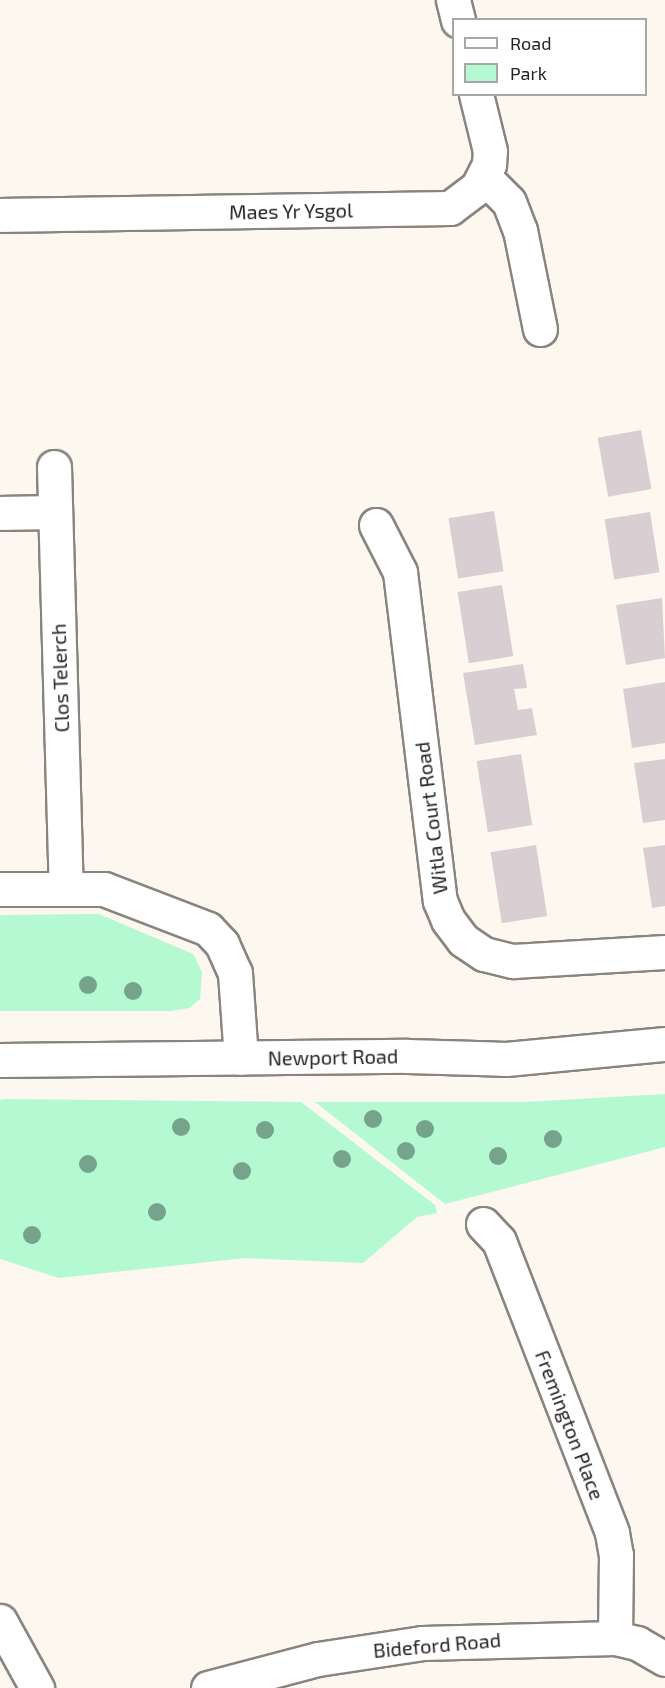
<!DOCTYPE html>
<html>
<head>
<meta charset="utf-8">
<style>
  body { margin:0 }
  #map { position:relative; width:665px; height:1688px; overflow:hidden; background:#fcf8ef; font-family:"Exo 2",sans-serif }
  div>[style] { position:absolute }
  .green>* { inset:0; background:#b4f9d1 }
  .building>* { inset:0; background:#d9cfd3; transform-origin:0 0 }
  .roads { filter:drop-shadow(2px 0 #89847d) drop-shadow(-2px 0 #89847d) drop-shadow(0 2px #89847d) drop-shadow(0 -2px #89847d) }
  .minor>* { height:33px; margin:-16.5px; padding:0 16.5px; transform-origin:16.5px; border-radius:16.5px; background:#fff }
  .secondary>* { height:33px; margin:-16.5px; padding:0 16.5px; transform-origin:16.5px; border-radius:16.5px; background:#fff }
  .trees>* { width:18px; height:18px; margin:-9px; border-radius:50%; background:#76a38b }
  span { translate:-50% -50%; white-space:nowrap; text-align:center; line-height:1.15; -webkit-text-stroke:6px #fff; paint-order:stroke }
  .street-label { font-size:20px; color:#252320 }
  .legend { position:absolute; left:452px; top:18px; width:195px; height:78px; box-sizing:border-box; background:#fff; border:2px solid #a8a7a6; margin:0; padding:8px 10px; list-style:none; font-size:18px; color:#252320 }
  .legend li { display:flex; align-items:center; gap:12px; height:30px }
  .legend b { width:30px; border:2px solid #a8a7a6 }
</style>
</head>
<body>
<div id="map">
  <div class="green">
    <i style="clip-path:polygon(99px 914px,193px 954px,202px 972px,200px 999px,189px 1008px,171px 1011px,0 1011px,0 915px)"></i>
    <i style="clip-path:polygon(665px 1094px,665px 1147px,445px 1204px,315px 1102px,525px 1102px)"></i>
    <i style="clip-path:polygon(5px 1099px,301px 1102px,435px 1205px,437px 1213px,417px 1217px,363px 1263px,245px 1258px,59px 1278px,0 1259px,0 1100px)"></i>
  </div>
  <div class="building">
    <i style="left:641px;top:430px;width:60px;height:44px;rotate:80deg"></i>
    <i style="left:494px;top:511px;width:61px;height:46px;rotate:81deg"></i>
    <i style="left:650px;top:512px;width:61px;height:46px;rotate:81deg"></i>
    <i style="left:502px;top:585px;width:72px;height:45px;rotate:81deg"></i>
    <i style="clip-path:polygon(662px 598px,665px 658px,626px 665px,616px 605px)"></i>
    <i style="clip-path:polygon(523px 664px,527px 688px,514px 689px,518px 710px,532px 708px,537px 735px,475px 745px,463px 673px)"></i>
    <i style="clip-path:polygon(665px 682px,665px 743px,632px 748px,623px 689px)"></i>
    <i style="left:521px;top:754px;width:72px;height:45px;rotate:81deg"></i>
    <i style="clip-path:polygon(665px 759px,665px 820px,643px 823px,634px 763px)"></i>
    <i style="left:536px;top:845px;width:72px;height:46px;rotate:81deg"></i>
    <i style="clip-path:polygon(665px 845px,665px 906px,652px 908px,643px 848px)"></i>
  </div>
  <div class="roads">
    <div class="minor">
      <i style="left:453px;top:0;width:21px;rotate:76deg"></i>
      <i style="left:484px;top:177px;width:35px;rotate:45deg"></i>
      <i style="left:509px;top:202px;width:30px;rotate:69deg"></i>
      <i style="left:520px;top:230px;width:101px;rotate:78.6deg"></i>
      <i style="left:0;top:215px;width:450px;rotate:-0.9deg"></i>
      <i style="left:450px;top:208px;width:34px;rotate:-37deg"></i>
      <i style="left:477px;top:188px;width:27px;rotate:-63deg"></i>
      <i style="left:489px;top:164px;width:13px;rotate:-86deg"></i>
      <i style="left:490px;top:151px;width:59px;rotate:-103.8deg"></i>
      <i style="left:54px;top:467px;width:422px;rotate:88.4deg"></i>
      <i style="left:0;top:513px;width:55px;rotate:-1deg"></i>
      <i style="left:376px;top:525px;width:53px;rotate:62.9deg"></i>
      <i style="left:400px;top:572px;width:331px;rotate:83.1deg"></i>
      <i style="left:440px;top:901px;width:21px;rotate:67deg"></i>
      <i style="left:448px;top:920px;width:25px;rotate:53deg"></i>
      <i style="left:463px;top:940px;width:25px;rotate:34deg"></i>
      <i style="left:484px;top:954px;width:30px;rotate:14deg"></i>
      <i style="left:513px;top:961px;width:152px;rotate:-3.4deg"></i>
      <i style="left:0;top:889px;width:104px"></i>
      <i style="left:104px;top:889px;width:111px;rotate:21deg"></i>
      <i style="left:208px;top:929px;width:21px;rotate:47deg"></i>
      <i style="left:222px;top:944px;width:32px;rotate:66deg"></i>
      <i style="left:235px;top:973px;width:85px;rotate:86deg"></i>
      <i style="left:483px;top:1224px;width:23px;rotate:47deg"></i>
      <i style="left:499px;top:1241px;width:313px;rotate:68.8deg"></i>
      <i style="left:612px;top:1533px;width:22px;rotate:80deg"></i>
      <i style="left:616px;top:1555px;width:83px;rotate:90.7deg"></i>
      <i style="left:0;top:1621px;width:77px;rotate:61.1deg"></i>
      <i style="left:208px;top:1688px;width:114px;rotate:-14.8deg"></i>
      <i style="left:318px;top:1659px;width:105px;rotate:-8.7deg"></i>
      <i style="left:422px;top:1643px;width:193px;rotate:-1.5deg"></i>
      <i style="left:615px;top:1638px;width:23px;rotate:13deg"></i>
      <i style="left:637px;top:1643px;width:32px;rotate:30deg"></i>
    </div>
    <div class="secondary">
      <i style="left:0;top:1060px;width:407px;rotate:-0.6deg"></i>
      <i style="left:407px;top:1056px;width:99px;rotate:1.7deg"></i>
      <i style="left:506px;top:1059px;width:160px;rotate:-5.4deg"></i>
    </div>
  </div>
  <div class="trees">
    <i style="left:88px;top:985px"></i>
    <i style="left:133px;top:991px"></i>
    <i style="left:373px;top:1119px"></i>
    <i style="left:181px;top:1127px"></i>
    <i style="left:425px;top:1129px"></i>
    <i style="left:265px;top:1130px"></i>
    <i style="left:553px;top:1139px"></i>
    <i style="left:406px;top:1151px"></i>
    <i style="left:498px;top:1156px"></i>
    <i style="left:342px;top:1159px"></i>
    <i style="left:88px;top:1164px"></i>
    <i style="left:242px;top:1171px"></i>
    <i style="left:157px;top:1212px"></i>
    <i style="left:32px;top:1235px"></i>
  </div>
  <div class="street-label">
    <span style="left:291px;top:211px;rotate:-1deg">Maes Yr Ysgol</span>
    <span style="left:60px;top:678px;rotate:-92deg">Clos Telerch</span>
    <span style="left:431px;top:818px;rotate:-97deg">Witla Court Road</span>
    <span style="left:333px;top:1057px;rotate:-1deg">Newport Road</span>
    <span style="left:570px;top:1425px;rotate:69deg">Fremington Place</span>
    <span style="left:437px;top:1645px;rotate:-5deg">Bideford Road</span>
  </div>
  <ul class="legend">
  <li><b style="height:8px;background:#fff"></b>Road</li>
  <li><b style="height:16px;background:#b4f9d1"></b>Park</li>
  </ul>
</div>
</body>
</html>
